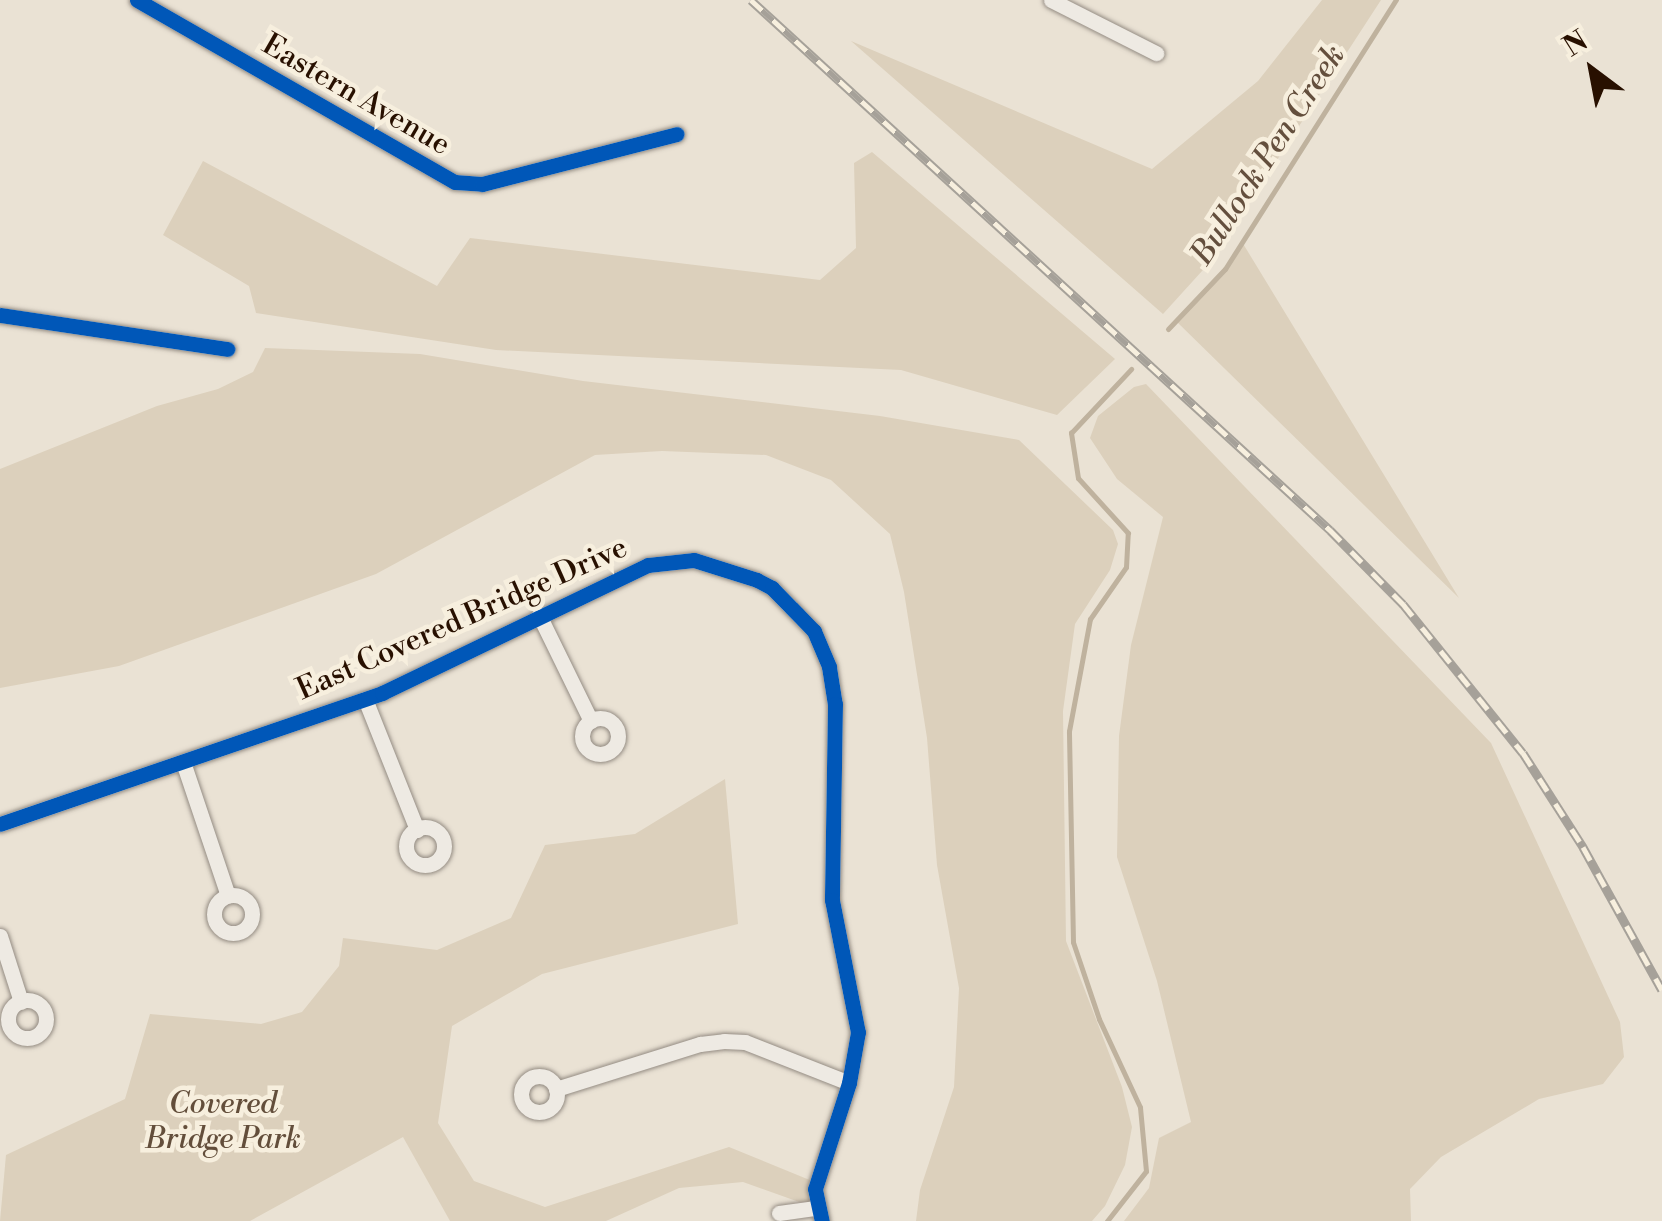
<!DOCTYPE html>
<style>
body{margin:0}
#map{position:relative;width:1662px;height:1221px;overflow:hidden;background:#eae2d4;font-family:"Libre Bodoni",serif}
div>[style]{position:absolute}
.green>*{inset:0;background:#dcd0bc}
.stream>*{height:5px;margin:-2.5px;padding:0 2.5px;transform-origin:2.5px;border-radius:2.5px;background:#bfb29e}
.roads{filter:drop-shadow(0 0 2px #948c83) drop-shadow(0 0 2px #948c83)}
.street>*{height:15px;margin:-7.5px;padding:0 7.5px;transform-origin:7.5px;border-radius:7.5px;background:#eeeae3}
.street>.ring{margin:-7.5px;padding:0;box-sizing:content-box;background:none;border:15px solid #eeeae3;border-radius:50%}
.rail>*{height:9px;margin-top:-4.5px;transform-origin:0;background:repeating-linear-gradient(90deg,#f7efde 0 15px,#a6a199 0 30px);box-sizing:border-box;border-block:2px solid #a6a199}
.cycleway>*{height:15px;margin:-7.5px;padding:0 7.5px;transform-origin:7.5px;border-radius:7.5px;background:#0057b8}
span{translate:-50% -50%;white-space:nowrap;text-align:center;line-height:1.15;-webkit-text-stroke:9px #f7efde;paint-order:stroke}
.street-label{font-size:30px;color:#281000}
.park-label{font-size:30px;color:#634e3b;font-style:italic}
.water-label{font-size:32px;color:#644f3d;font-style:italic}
.north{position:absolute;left:1542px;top:20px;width:100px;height:100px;-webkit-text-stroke:8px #f7efde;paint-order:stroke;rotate:328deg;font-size:28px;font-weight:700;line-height:40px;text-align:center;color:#281000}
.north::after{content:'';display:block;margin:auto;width:35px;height:45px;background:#281000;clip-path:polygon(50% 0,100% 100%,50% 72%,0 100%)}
</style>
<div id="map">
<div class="green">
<div style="clip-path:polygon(1322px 0,1381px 0,1212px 260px,1163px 314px,851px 41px,1152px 169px,1258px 81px)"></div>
<div style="clip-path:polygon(872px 152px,1115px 359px,1057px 415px,901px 370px,496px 350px,256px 313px,249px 286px,163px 235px,203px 161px,437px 286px,470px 238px,820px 280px,856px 248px,854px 163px)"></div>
<div style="clip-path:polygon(1242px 242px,1459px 598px,1176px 321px,1225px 269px)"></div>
<div style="clip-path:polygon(265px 348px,420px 354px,583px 381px,880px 416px,1019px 440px,1113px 530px,1118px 544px,1110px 570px,1075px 624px,1063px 711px,1066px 941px,1122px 1087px,1132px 1127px,1125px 1165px,1105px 1206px,1092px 1221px,916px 1221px,920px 1190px,954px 1087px,959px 988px,937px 865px,927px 738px,904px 592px,890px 534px,831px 480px,766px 455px,662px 451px,595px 455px,376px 574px,119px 666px,0 688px,0 469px,157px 406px,218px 389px,253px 372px)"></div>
<div style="clip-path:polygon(1146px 384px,1491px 743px,1620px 1022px,1624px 1057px,1603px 1084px,1539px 1099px,1441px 1157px,1410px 1189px,1411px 1221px,1124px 1221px,1149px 1188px,1159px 1138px,1191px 1122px,1157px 981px,1117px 857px,1119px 736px,1131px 645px,1163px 517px,1117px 479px,1090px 438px,1098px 416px,1134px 387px)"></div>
<div style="clip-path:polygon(725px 779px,738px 924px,542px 974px,452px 1026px,438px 1123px,474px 1181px,545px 1207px,729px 1147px,817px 1183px,816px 1208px,743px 1182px,679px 1188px,606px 1221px,450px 1221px,403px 1137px,250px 1221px,0 1221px,6px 1155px,125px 1099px,150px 1014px,261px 1024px,302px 1012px,339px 966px,343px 938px,437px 950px,511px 918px,545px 845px,635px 834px)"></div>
</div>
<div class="stream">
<div style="left:1168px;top:329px;width:83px;rotate:-46.5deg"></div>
<div style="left:1225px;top:269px;width:319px;rotate:-57.6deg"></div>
<div style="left:1107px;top:1221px;width:63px;rotate:-52deg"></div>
<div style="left:1146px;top:1171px;width:64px;rotate:-95.4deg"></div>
<div style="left:1140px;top:1107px;width:97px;rotate:-115deg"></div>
<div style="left:1099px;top:1019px;width:81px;rotate:-108.7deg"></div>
<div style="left:1073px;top:942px;width:211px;rotate:-91.1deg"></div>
<div style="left:1069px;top:731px;width:114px;rotate:-79.4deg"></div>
<div style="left:1090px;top:619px;width:63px;rotate:-55.3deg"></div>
<div style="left:1126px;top:567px;width:34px;rotate:-87deg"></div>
<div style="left:1128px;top:533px;width:74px;rotate:-132.3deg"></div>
<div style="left:1078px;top:478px;width:46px;rotate:-98.8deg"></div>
<div style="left:1071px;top:433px;width:88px;rotate:-46.8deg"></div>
</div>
<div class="roads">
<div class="street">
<div style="left:137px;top:0;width:366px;rotate:29.8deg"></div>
<div style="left:455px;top:182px;width:27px;rotate:4deg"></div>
<div style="left:482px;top:184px;width:201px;rotate:-14.4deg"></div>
<div style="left:1051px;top:0;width:118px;rotate:26.8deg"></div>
<div style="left:0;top:315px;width:230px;rotate:8.5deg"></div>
<div style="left:539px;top:615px;width:118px;rotate:63.9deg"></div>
<div style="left:365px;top:699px;width:141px;rotate:68.3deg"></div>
<div class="ring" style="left:582px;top:718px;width:21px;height:21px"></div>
<div style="left:183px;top:762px;width:141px;rotate:71.4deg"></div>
<div style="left:0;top:824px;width:404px;rotate:-18.9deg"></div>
<div style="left:382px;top:693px;width:295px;rotate:-25.7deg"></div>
<div style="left:648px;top:565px;width:46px;rotate:-6.2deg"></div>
<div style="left:694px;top:560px;width:66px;rotate:17.6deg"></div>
<div style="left:757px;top:580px;width:17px;rotate:28deg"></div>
<div style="left:772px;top:588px;width:60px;rotate:45.7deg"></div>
<div style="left:814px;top:631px;width:39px;rotate:67deg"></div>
<div style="left:829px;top:667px;width:37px;rotate:81deg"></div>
<div style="left:835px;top:704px;width:196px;rotate:90.9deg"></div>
<div style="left:832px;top:900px;width:135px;rotate:78.9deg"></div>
<div style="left:858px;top:1032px;width:52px;rotate:100deg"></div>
<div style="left:849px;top:1083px;width:111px;rotate:107.8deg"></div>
<div style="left:815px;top:1189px;width:33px;rotate:78deg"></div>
<div class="ring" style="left:406px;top:827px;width:23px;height:23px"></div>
<div class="ring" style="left:214px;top:895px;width:23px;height:23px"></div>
<div style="left:0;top:936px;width:69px;rotate:72.3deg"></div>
<div class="ring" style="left:8px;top:1000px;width:23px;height:23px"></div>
<div class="ring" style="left:521px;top:1076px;width:21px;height:21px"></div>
<div style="left:556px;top:1089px;width:151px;rotate:-17.4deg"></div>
<div style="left:700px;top:1044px;width:24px;rotate:-7deg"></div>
<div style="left:724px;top:1041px;width:21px;rotate:3deg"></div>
<div style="left:745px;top:1042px;width:112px;rotate:21.5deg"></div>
<div style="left:779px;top:1213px;width:37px;rotate:-8deg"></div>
</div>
</div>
<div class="rail">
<div style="left:751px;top:0;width:785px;rotate:42.47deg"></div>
<div style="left:1330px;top:530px;width:104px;rotate:45.4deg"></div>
<div style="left:1403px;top:604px;width:191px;rotate:51.2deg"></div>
<div style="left:1523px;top:753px;width:112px;rotate:57.4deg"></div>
<div style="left:1583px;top:847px;width:163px;rotate:61.1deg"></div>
</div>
<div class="cycleway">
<div style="left:137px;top:0;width:366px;rotate:29.8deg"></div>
<div style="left:455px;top:182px;width:27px;rotate:4deg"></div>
<div style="left:482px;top:184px;width:201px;rotate:-14.4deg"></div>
<div style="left:0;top:315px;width:230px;rotate:8.5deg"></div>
<div style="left:0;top:824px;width:404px;rotate:-18.9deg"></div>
<div style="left:382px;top:693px;width:295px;rotate:-25.7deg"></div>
<div style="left:648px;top:565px;width:46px;rotate:-6.2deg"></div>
<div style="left:694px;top:560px;width:66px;rotate:17.6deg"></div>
<div style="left:757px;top:580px;width:17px;rotate:28deg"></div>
<div style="left:772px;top:588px;width:60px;rotate:45.7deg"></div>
<div style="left:814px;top:631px;width:39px;rotate:67deg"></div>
<div style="left:829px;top:667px;width:37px;rotate:81deg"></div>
<div style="left:835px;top:704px;width:196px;rotate:90.9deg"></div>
<div style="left:832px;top:900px;width:135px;rotate:78.9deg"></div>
<div style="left:858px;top:1032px;width:52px;rotate:100deg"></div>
<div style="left:849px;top:1083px;width:111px;rotate:107.8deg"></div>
<div style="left:815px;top:1189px;width:33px;rotate:78deg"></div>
</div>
<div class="street-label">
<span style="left:356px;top:95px;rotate:30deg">Eastern Avenue</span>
<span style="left:462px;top:619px;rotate:-24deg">East Covered Bridge Drive</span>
</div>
<div class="park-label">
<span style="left:223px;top:1121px">Covered<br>Bridge Park</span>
</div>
<div class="water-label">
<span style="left:1268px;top:155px;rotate:-57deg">Bullock Pen Creek</span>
</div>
<div class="north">N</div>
</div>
